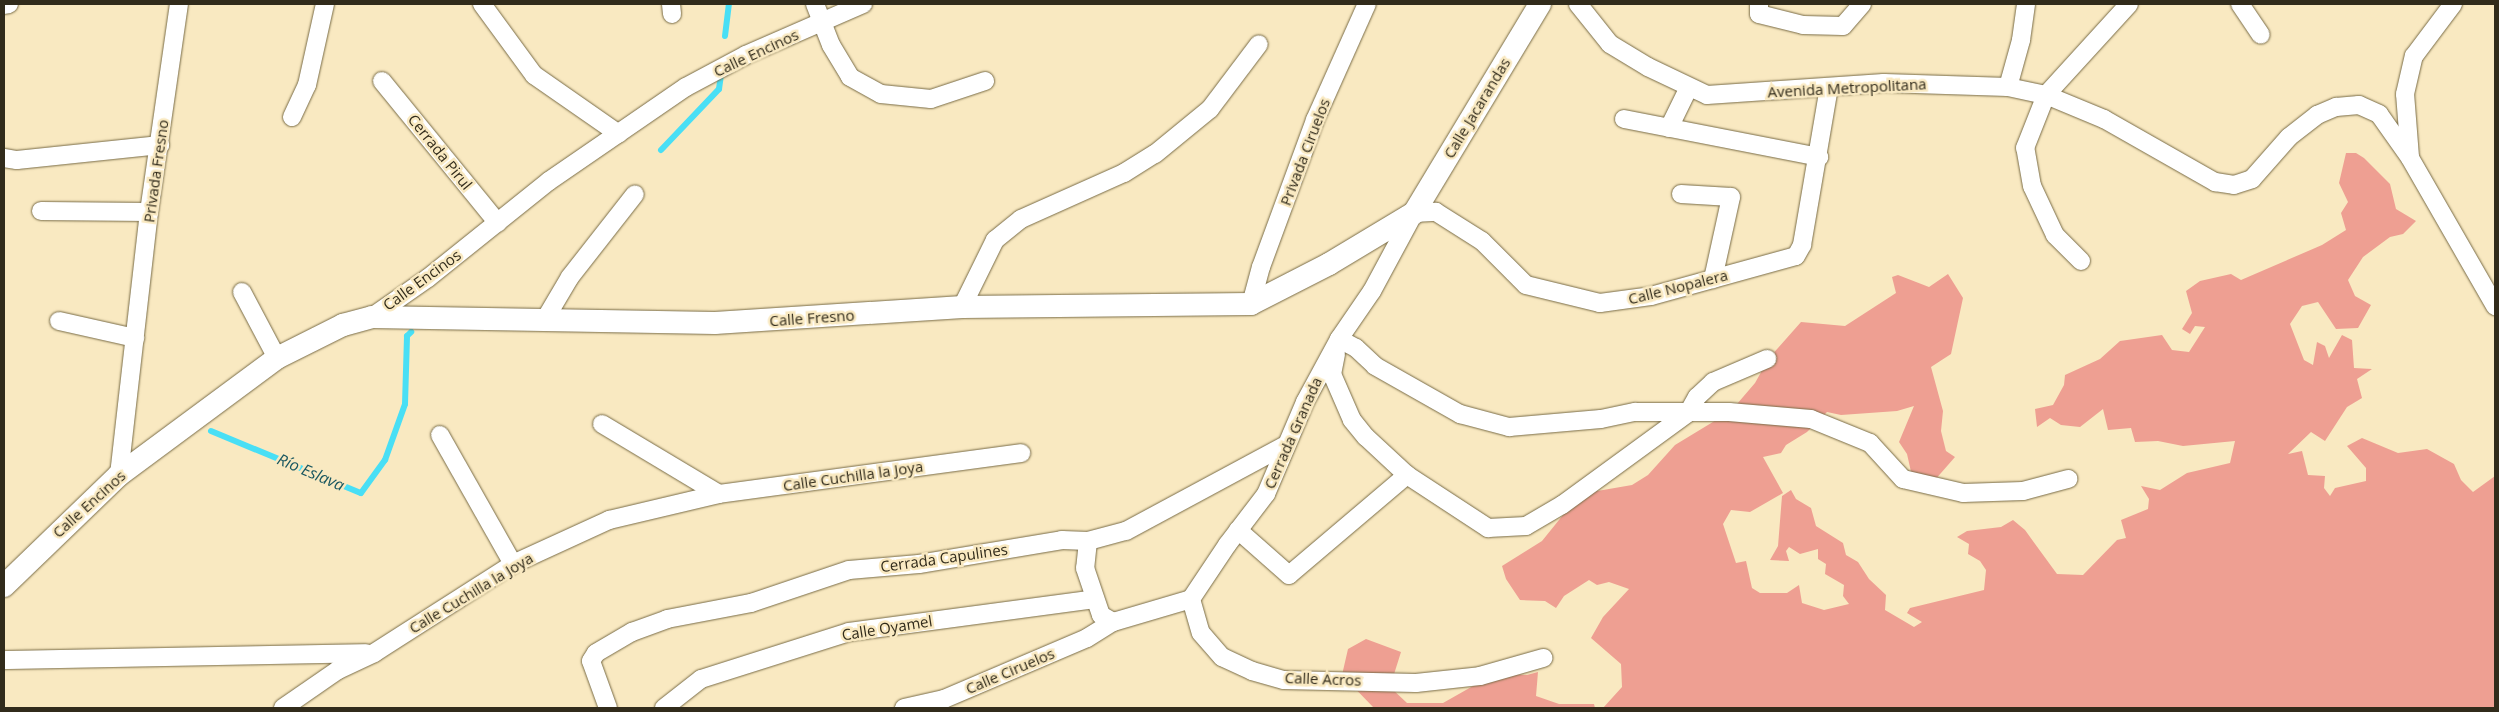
<!DOCTYPE html>
<meta charset="utf-8">
<style>
body{margin:0}
#map{position:relative;width:2499px;height:712px;overflow:hidden;background:#f9e9c1;font-family:"Open Sans",sans-serif}
div>[style]{position:absolute}
.green>*{inset:0;background:#ee9f92}
.stream>*{height:6px;margin:-3px;padding:0 3px;transform-origin:3px;border-radius:3px;background:#49dff5}
.roads{filter:drop-shadow(0 0 1px #786b46) drop-shadow(0 0 1px #786b46)}
.minor>*{height:18px;margin:-9px;padding:0 9px;transform-origin:9px;border-radius:9px;background:#fff}
.tertiary>*{height:22px;margin:-11px;padding:0 11px;transform-origin:11px;border-radius:11px;background:#fff}
span{translate:-50% -50%;white-space:nowrap;text-align:center;line-height:1.15;-webkit-text-stroke:5px #f9e9c1;paint-order:stroke}
.street-label{font-size:15px;color:#312b1b}
.water-label{font-size:16px;color:#18565f;font-style:italic}
.frame{position:absolute;inset:0;border:5px solid #312b1b;pointer-events:none}
</style>
<div id="map">
<div class="green">
<div style="clip-path:polygon(2346px 153px,2356px 153px,2364px 158px,2390px 184px,2396px 209px,2416px 221px,2403px 234px,2390px 237px,2363px 257px,2348px 280px,2355px 296px,2371px 305px,2358px 328px,2336px 329px,2318px 302px,2302px 306px,2290px 324px,2304px 360px,2313px 365px,2317px 342px,2325px 346px,2329px 358px,2342px 335px,2352px 340px,2354px 368px,2372px 369px,2357px 379px,2362px 398px,2347px 407px,2325px 441px,2311px 432px,2288px 454px,2302px 451px,2308px 475px,2325px 476px,2324px 488px,2330px 496px,2335px 488px,2366px 481px,2366px 468px,2347px 446px,2362px 438px,2398px 453px,2427px 449px,2454px 464px,2461px 480px,2473px 492px,2495px 476px,2495px 708px,1603px 708px,1622px 687px,1621px 664px,1591px 638px,1603px 617px,1629px 589px,1609px 582px,1597px 585px,1589px 580px,1564px 596px,1556px 608px,1545px 601px,1520px 600px,1506px 579px,1502px 566px,1542px 541px,1580px 494px,1632px 485px,1648px 475px,1675px 445px,1731px 411px,1755px 383px,1769px 358px,1801px 322px,1845px 326px,1896px 293px,1892px 277px,1898px 275px,1929px 287px,1948px 274px,1963px 298px,1951px 354px,1931px 367px,1943px 411px,1941px 431px,1946px 451px,1955px 457px,1934px 481px,1914px 485px,1907px 454px,1899px 442px,1914px 406px,1897px 411px,1841px 415px,1827px 412px,1807px 432px,1786px 445px,1781px 453px,1763px 457px,1783px 493px,1750px 512px,1731px 510px,1723px 524px,1736px 563px,1746px 561px,1752px 588px,1760px 593px,1787px 593px,1799px 585px,1802px 603px,1824px 610px,1849px 604px,1843px 596px,1844px 585px,1825px 574px,1826px 564px,1818px 559px,1818px 549px,1800px 554px,1789px 547px,1786px 551px,1789px 561px,1770px 560px,1778px 546px,1782px 496px,1791px 490px,1796px 499px,1811px 508px,1816px 526px,1843px 543px,1846px 555px,1858px 562px,1869px 579px,1886px 595px,1885px 610px,1914px 627px,1922px 622px,1907px 613px,1910px 608px,1984px 590px,1986px 570px,1980px 561px,1968px 554px,1969px 544px,1957px 537px,1967px 531px,2001px 527px,2013px 520px,2025px 530px,2057px 574px,2083px 575px,2117px 540px,2126px 538px,2121px 520px,2148px 509px,2149px 499px,2141px 486px,2160px 490px,2187px 473px,2230px 463px,2235px 441px,2183px 446px,2158px 441px,2135px 442px,2131px 428px,2108px 430px,2103px 409px,2080px 427px,2061px 425px,2050px 418px,2037px 427px,2035px 409px,2053px 405px,2064px 385px,2065px 375px,2100px 359px,2120px 341px,2162px 335px,2172px 350px,2189px 352px,2205px 327px,2195px 326px,2190px 334px,2182px 329px,2192px 313px,2186px 291px,2200px 281px,2231px 274px,2241px 280px,2322px 245px,2346px 230px,2341px 213px,2348px 202px,2339px 183px)"></div>
<div style="clip-path:polygon(1366px 639px,1401px 652px,1390px 687px,1407px 703px,1443px 703px,1496px 673px,1527px 675px,1538px 672px,1536px 696px,1559px 704px,1594px 704px,1595px 708px,1374px 708px,1342px 675px,1348px 649px)"></div>
</div>
<div class="stream">
<div style="left:725px;top:36px;width:32px;rotate:-83deg"></div>
<div style="left:661px;top:150px;width:84px;rotate:-46.4deg"></div>
<div style="left:719px;top:89px;width:14px;rotate:-82deg"></div>
<div style="left:211px;top:431px;width:162px;rotate:22.5deg"></div>
<div style="left:361px;top:493px;width:41px;rotate:-54deg"></div>
<div style="left:385px;top:460px;width:59px;rotate:-70.3deg"></div>
<div style="left:405px;top:404px;width:68px;rotate:-88.3deg"></div>
<div style="left:407px;top:336px;width:6px;rotate:-45deg"></div>
</div>
<div class="roads">
<div class="minor">
<div style="left:482px;top:4px;width:88px;rotate:53.8deg"></div>
<div style="left:534px;top:75px;width:103px;rotate:34.8deg"></div>
<div style="left:671px;top:4px;width:10px;rotate:84deg"></div>
<div style="left:815px;top:4px;width:44px;rotate:68.7deg"></div>
<div style="left:831px;top:45px;width:37px;rotate:59deg"></div>
<div style="left:850px;top:77px;width:35px;rotate:29deg"></div>
<div style="left:881px;top:94px;width:50px;rotate:5.7deg"></div>
<div style="left:931px;top:99px;width:57px;rotate:-18.4deg"></div>
<div style="left:1578px;top:4px;width:51px;rotate:51.3deg"></div>
<div style="left:1610px;top:44px;width:44px;rotate:31.2deg"></div>
<div style="left:1648px;top:67px;width:65px;rotate:25.4deg"></div>
<div style="left:1707px;top:95px;width:177px;rotate:-3.9deg"></div>
<div style="left:1884px;top:83px;width:124px;rotate:1.8deg"></div>
<div style="left:2008px;top:87px;width:39px;rotate:12deg"></div>
<div style="left:2046px;top:95px;width:63px;rotate:22.5deg"></div>
<div style="left:2104px;top:119px;width:128px;rotate:29.6deg"></div>
<div style="left:2215px;top:182px;width:19px;rotate:9deg"></div>
<div style="left:2234px;top:185px;width:19px;rotate:-18deg"></div>
<div style="left:2252px;top:179px;width:56px;rotate:-48.6deg"></div>
<div style="left:2289px;top:137px;width:36px;rotate:-38deg"></div>
<div style="left:2317px;top:115px;width:21px;rotate:-23deg"></div>
<div style="left:2336px;top:107px;width:23px;rotate:-5deg"></div>
<div style="left:2359px;top:105px;width:22px;rotate:24deg"></div>
<div style="left:2379px;top:114px;width:54px;rotate:54.8deg"></div>
<div style="left:2410px;top:158px;width:171px;rotate:60.1deg"></div>
<div style="left:1759px;top:4px;width:10px;rotate:90deg"></div>
<div style="left:1759px;top:14px;width:45px;rotate:14deg"></div>
<div style="left:1803px;top:25px;width:40px;rotate:1.4deg"></div>
<div style="left:1843px;top:26px;width:29px;rotate:-49deg"></div>
<div style="left:2240px;top:4px;width:37px;rotate:56deg"></div>
<div style="left:4px;top:5px;width:5px;rotate:-11deg"></div>
<div style="left:382px;top:81px;width:183px;rotate:50.8deg"></div>
<div style="left:2008px;top:87px;width:49px;rotate:-74.5deg"></div>
<div style="left:2021px;top:40px;width:36px;rotate:-82deg"></div>
<div style="left:292px;top:117px;width:35px;rotate:-65deg"></div>
<div style="left:307px;top:85px;width:83px;rotate:-77.5deg"></div>
<div style="left:1624px;top:119px;width:199px;rotate:11deg"></div>
<div style="left:1669px;top:128px;width:43px;rotate:-64deg"></div>
<div style="left:2410px;top:157px;width:63px;rotate:-94.5deg"></div>
<div style="left:2405px;top:94px;width:39px;rotate:-77deg"></div>
<div style="left:2414px;top:56px;width:65px;rotate:-53.1deg"></div>
<div style="left:4px;top:158px;width:13px;rotate:9deg"></div>
<div style="left:17px;top:160px;width:144px;rotate:-6deg"></div>
<div style="left:1681px;top:194px;width:50px;rotate:3.4deg"></div>
<div style="left:1731px;top:197px;width:84px;rotate:102.4deg"></div>
<div style="left:41px;top:211px;width:108px;rotate:0.5deg"></div>
<div style="left:2081px;top:261px;width:37px;rotate:-135deg"></div>
<div style="left:2055px;top:235px;width:54px;rotate:-115.1deg"></div>
<div style="left:2032px;top:186px;width:39px;rotate:-100deg"></div>
<div style="left:2025px;top:148px;width:57px;rotate:-68.4deg"></div>
<div style="left:2046px;top:95px;width:123px;rotate:-47.6deg"></div>
<div style="left:242px;top:292px;width:75px;rotate:62.1deg"></div>
<div style="left:1251px;top:304px;width:38px;rotate:-75deg"></div>
<div style="left:1261px;top:267px;width:157px;rotate:-69.8deg"></div>
<div style="left:1315px;top:120px;width:127px;rotate:-65.9deg"></div>
<div style="left:962px;top:307px;width:75px;rotate:-63.8deg"></div>
<div style="left:995px;top:240px;width:33px;rotate:-39deg"></div>
<div style="left:1021px;top:219px;width:113px;rotate:-24.1deg"></div>
<div style="left:1124px;top:173px;width:36px;rotate:-32deg"></div>
<div style="left:1155px;top:154px;width:71px;rotate:-39.3deg"></div>
<div style="left:1210px;top:109px;width:81px;rotate:-53deg"></div>
<div style="left:372px;top:317px;width:68px;rotate:-34.9deg"></div>
<div style="left:428px;top:278px;width:155px;rotate:-38.7deg"></div>
<div style="left:549px;top:181px;width:166px;rotate:-34.5deg"></div>
<div style="left:686px;top:87px;width:68px;rotate:-28.1deg"></div>
<div style="left:746px;top:55px;width:128px;rotate:-23.6deg"></div>
<div style="left:59px;top:321px;width:78px;rotate:12.6deg"></div>
<div style="left:544px;top:321px;width:51px;rotate:-59.4deg"></div>
<div style="left:570px;top:277px;width:105px;rotate:-51.9deg"></div>
<div style="left:1339px;top:339px;width:19px;rotate:28deg"></div>
<div style="left:1356px;top:348px;width:26px;rotate:43deg"></div>
<div style="left:1375px;top:366px;width:98px;rotate:29.5deg"></div>
<div style="left:1460px;top:414px;width:51px;rotate:14.9deg"></div>
<div style="left:1509px;top:427px;width:92px;rotate:-5deg"></div>
<div style="left:1601px;top:419px;width:35px;rotate:-12deg"></div>
<div style="left:1635px;top:412px;width:94px"></div>
<div style="left:1729px;top:412px;width:82px;rotate:4.9deg"></div>
<div style="left:1811px;top:419px;width:64px;rotate:22.1deg"></div>
<div style="left:1870px;top:443px;width:49px;rotate:47.5deg"></div>
<div style="left:1903px;top:479px;width:62px;rotate:13.1deg"></div>
<div style="left:1963px;top:493px;width:60px;rotate:-1.9deg"></div>
<div style="left:2023px;top:491px;width:47px;rotate:-14.9deg"></div>
<div style="left:1336px;top:354px;width:20px;rotate:101deg"></div>
<div style="left:1332px;top:374px;width:50px;rotate:66.5deg"></div>
<div style="left:1352px;top:420px;width:22px;rotate:51deg"></div>
<div style="left:1366px;top:437px;width:56px;rotate:42.8deg"></div>
<div style="left:1407px;top:475px;width:97px;rotate:33.2deg"></div>
<div style="left:1488px;top:528px;width:38px;rotate:-3deg"></div>
<div style="left:1526px;top:526px;width:42px;rotate:-30.3deg"></div>
<div style="left:1562px;top:505px;width:156px;rotate:-36.1deg"></div>
<div style="left:1688px;top:413px;width:18px;rotate:-61deg"></div>
<div style="left:1697px;top:397px;width:22px;rotate:-43deg"></div>
<div style="left:1713px;top:382px;width:59px;rotate:-23.1deg"></div>
<div style="left:602px;top:424px;width:136px;rotate:30.9deg"></div>
<div style="left:440px;top:435px;width:148px;rotate:60.5deg"></div>
<div style="left:119px;top:475px;width:265px;rotate:-83.5deg"></div>
<div style="left:149px;top:212px;width:210px;rotate:-81.8deg"></div>
<div style="left:1238px;top:530px;width:68px;rotate:41.4deg"></div>
<div style="left:1289px;top:575px;width:155px;rotate:-40.3deg"></div>
<div style="left:1088px;top:541px;width:27px;rotate:96deg"></div>
<div style="left:1085px;top:568px;width:50px;rotate:71.2deg"></div>
<div style="left:1101px;top:615px;width:14px;rotate:30deg"></div>
<div style="left:1191px;top:599px;width:65px;rotate:-56.3deg"></div>
<div style="left:1227px;top:545px;width:64px;rotate:-52.6deg"></div>
<div style="left:1266px;top:494px;width:100px;rotate:-67deg"></div>
<div style="left:1305px;top:402px;width:72px;rotate:-61.6deg"></div>
<div style="left:1339px;top:339px;width:58px;rotate:-55.5deg"></div>
<div style="left:1372px;top:291px;width:89px;rotate:-61.7deg"></div>
<div style="left:1414px;top:213px;width:22px;rotate:-3deg"></div>
<div style="left:1436px;top:212px;width:54px;rotate:32.2deg"></div>
<div style="left:1482px;top:241px;width:62px;rotate:45deg"></div>
<div style="left:1526px;top:285px;width:76px;rotate:13.7deg"></div>
<div style="left:1600px;top:303px;width:51px;rotate:-7.8deg"></div>
<div style="left:1651px;top:296px;width:150px;rotate:-15.4deg"></div>
<div style="left:1796px;top:256px;width:13px;rotate:-61deg"></div>
<div style="left:1802px;top:245px;width:160px;rotate:-80.3deg"></div>
<div style="left:1191px;top:599px;width:35px;rotate:74deg"></div>
<div style="left:1201px;top:633px;width:32px;rotate:49deg"></div>
<div style="left:1222px;top:657px;width:33px;rotate:25deg"></div>
<div style="left:1252px;top:671px;width:33px;rotate:16deg"></div>
<div style="left:1284px;top:680px;width:132px;rotate:1.3deg"></div>
<div style="left:1416px;top:683px;width:64px;rotate:-6.2deg"></div>
<div style="left:1480px;top:676px;width:66px;rotate:-15.9deg"></div>
<div style="left:4px;top:660px;width:362px;rotate:-1.1deg"></div>
<div style="left:283px;top:708px;width:67px;rotate:-34.6deg"></div>
<div style="left:338px;top:670px;width:40px;rotate:-25deg"></div>
<div style="left:374px;top:653px;width:165px;rotate:-32.6deg"></div>
<div style="left:513px;top:564px;width:106px;rotate:-24.6deg"></div>
<div style="left:609px;top:520px;width:113px;rotate:-13.3deg"></div>
<div style="left:719px;top:494px;width:305px;rotate:-7.7deg"></div>
<div style="left:608px;top:708px;width:50px;rotate:-109.9deg"></div>
<div style="left:591px;top:661px;width:9px;rotate:-58deg"></div>
<div style="left:596px;top:653px;width:42px;rotate:-30.3deg"></div>
<div style="left:632px;top:632px;width:37px;rotate:-20deg"></div>
<div style="left:667px;top:619px;width:86px;rotate:-10.8deg"></div>
<div style="left:751px;top:603px;width:103px;rotate:-18.6deg"></div>
<div style="left:849px;top:570px;width:70px;rotate:-4.9deg"></div>
<div style="left:919px;top:564px;width:145px;rotate:-9.5deg"></div>
<div style="left:1062px;top:540px;width:26px;rotate:2deg"></div>
<div style="left:1088px;top:541px;width:39px;rotate:-15deg"></div>
<div style="left:1126px;top:531px;width:179px;rotate:-28.3deg"></div>
<div style="left:664px;top:708px;width:47px;rotate:-38.1deg"></div>
<div style="left:701px;top:679px;width:155px;rotate:-17.6deg"></div>
<div style="left:849px;top:632px;width:248px;rotate:-7.6deg"></div>
<div style="left:904px;top:708px;width:41px;rotate:-12.7deg"></div>
<div style="left:944px;top:699px;width:155px;rotate:-23.1deg"></div>
<div style="left:1087px;top:638px;width:31px;rotate:-32deg"></div>
<div style="left:1113px;top:622px;width:81px;rotate:-16.4deg"></div>
</div>
<div class="tertiary">
<div style="left:4px;top:586px;width:160px;rotate:-44deg"></div>
<div style="left:119px;top:475px;width:197px;rotate:-36.5deg"></div>
<div style="left:277px;top:358px;width:74px;rotate:-26.6deg"></div>
<div style="left:343px;top:325px;width:30px;rotate:-15deg"></div>
<div style="left:372px;top:317px;width:343px;rotate:1deg"></div>
<div style="left:715px;top:323px;width:248px;rotate:-3.7deg"></div>
<div style="left:962px;top:307px;width:289px;rotate:-0.6deg"></div>
<div style="left:1251px;top:304px;width:88px;rotate:-27.1deg"></div>
<div style="left:1329px;top:264px;width:99px;rotate:-31deg"></div>
<div style="left:1414px;top:213px;width:244px;rotate:-58.9deg"></div>
</div>
</div>
<div class="street-label">
<span style="left:756px;top:53px;rotate:-25deg">Calle Encinos</span>
<span style="left:1847px;top:88px;rotate:-3deg">Avenida Metropolitana</span>
<span style="left:1477px;top:108px;rotate:-59deg">Calle Jacarandas</span>
<span style="left:440px;top:152px;rotate:51deg">Cerrada Pirul</span>
<span style="left:1305px;top:152px;rotate:-69deg">Privada Ciruelos</span>
<span style="left:156px;top:171px;rotate:-82deg">Privada Fresno</span>
<span style="left:422px;top:280px;rotate:-36deg">Calle Encinos</span>
<span style="left:1678px;top:287px;rotate:-14deg">Calle Nopalera</span>
<span style="left:812px;top:318px;rotate:-4deg">Calle Fresno</span>
<span style="left:1293px;top:433px;rotate:-66deg">Cerrada Granada</span>
<span style="left:853px;top:476px;rotate:-8deg">Calle Cuchilla la Joya</span>
<span style="left:89px;top:504px;rotate:-42deg">Calle Encinos</span>
<span style="left:944px;top:558px;rotate:-8deg">Cerrada Capulines</span>
<span style="left:471px;top:593px;rotate:-31deg">Calle Cuchilla la Joya</span>
<span style="left:887px;top:628px;rotate:-9deg">Calle Oyamel</span>
<span style="left:1010px;top:671px;rotate:-23deg">Calle Ciruelos</span>
<span style="left:1323px;top:679px;rotate:2deg">Calle Acros</span>
</div>
<div class="water-label">
<span style="left:311px;top:472px;rotate:23deg">Río Eslava</span>
</div>
<div class="frame"></div>
</div>
